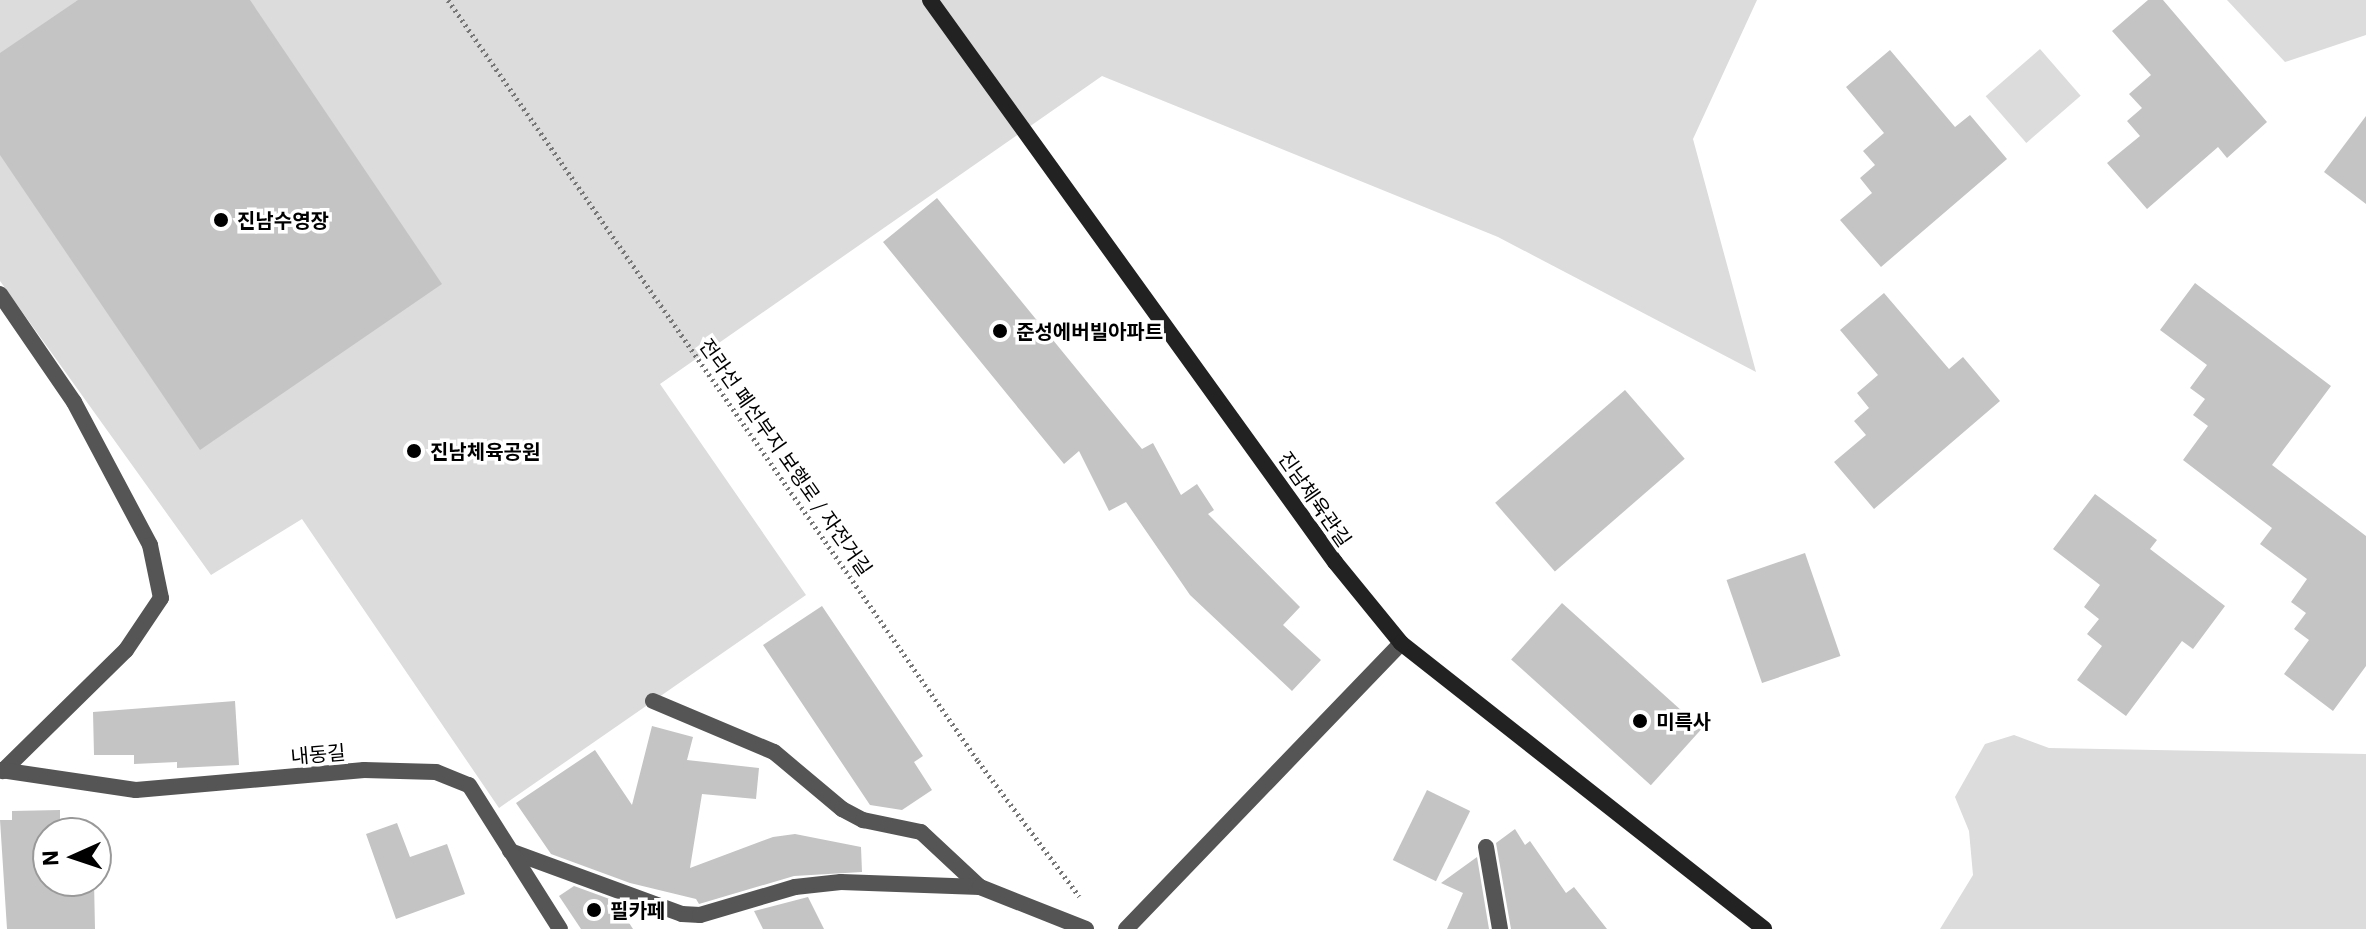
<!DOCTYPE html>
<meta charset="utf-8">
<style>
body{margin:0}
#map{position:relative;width:2366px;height:929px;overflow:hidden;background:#fff;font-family:"IBM Plex Sans","Noto Sans KR",sans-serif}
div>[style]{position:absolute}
.green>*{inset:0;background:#dcdcdc;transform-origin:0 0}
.building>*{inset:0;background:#c4c4c4;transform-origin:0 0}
.path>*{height:5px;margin-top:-2.5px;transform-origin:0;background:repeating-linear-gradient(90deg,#777 0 2px,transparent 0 6px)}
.lane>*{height:16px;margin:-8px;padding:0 8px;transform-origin:8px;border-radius:8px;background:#555}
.street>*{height:16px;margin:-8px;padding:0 8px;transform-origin:8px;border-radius:8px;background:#555}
.secondary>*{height:16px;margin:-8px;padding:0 8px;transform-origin:8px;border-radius:8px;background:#222}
.dots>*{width:22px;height:22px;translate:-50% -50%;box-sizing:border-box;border:4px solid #fff;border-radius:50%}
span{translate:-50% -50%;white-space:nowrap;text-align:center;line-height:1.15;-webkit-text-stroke:7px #fff;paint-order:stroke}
.poi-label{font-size:20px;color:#000;font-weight:700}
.left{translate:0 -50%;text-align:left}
.street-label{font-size:20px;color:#000}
.north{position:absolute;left:32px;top:817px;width:80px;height:80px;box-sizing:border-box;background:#fff;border:2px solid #999;border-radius:50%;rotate:267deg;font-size:22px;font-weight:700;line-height:32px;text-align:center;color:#000}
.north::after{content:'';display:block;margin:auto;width:28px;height:36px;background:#000;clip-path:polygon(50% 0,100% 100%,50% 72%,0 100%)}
</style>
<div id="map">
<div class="green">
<div style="clip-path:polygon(0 0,1757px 0,1693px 139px,1756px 372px,1498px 237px,1102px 76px,660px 384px,806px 595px,499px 808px,302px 519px,211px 575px,0 281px)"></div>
<div style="clip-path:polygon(2227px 0,2366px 0,2366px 35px,2285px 62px)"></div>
<div style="left:2040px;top:49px;width:62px;height:72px;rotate:49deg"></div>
<div style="clip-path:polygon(2014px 735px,2049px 748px,2366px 754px,2366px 929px,1940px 929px,1973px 875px,1969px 831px,1955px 797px,1985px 744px)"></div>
</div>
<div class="building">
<div style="clip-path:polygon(78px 0,250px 0,442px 284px,200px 450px,0 155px,0 53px)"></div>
<div style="clip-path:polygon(2148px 0,2163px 0,2267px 122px,2227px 158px,2218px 147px,2147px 209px,2107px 163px,2140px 136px,2127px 121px,2142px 108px,2129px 94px,2151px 75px,2112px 31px)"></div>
<div style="clip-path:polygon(1890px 50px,1955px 127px,1970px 115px,2007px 159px,1881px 267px,1840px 220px,1872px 193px,1860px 178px,1875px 165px,1863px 151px,1884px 133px,1846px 87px)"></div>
<div style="clip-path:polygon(2366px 116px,2366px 204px,2324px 172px)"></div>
<div style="clip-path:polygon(937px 198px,1142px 449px,1153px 443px,1181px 495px,1197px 484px,1214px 510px,1208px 514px,1300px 607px,1283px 625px,1321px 660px,1292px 691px,1190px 595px,1126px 502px,1109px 511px,1079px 451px,1064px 464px,883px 242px)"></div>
<div style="clip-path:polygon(2195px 283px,2331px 386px,2272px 465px,2366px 536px,2366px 666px,2333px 711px,2284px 674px,2309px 640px,2294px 629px,2306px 613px,2291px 602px,2307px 579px,2260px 544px,2272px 528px,2183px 460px,2208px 426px,2193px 415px,2205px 399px,2190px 388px,2207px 365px,2160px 330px)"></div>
<div style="clip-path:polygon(1884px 293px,1949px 369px,1963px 357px,2000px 401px,1874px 509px,1834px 462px,1866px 435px,1854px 421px,1869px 408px,1857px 393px,1878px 375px,1840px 330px)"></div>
<div style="left:1625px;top:390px;width:91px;height:172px;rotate:49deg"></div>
<div style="clip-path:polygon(2095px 494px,2157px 540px,2150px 549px,2225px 606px,2193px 649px,2182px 641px,2126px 716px,2077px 680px,2102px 646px,2087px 634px,2099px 619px,2084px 607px,2100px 585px,2053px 549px)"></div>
<div style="left:1805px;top:553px;width:109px;height:83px;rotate:71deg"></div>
<div style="left:1562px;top:603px;width:188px;height:76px;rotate:42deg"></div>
<div style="clip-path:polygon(822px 606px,923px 756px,914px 762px,932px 790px,902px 810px,870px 805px,763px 645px)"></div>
<div style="clip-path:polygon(235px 701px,239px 765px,177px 768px,177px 762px,134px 764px,134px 755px,94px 755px,93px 712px)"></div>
<div style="clip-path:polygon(652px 726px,693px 737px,687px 760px,759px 768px,756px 799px,702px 794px,690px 868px,773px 837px,795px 834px,861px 847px,862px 872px,794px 876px,699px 904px,696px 899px,630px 883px,551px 854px,516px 803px,595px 750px,632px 805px)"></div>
<div style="left:1427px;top:790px;width:48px;height:78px;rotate:26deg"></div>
<div style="clip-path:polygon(60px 810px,60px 833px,48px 833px,48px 881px,94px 881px,95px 929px,7px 929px,0 820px,12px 820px,12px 811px)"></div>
<div style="clip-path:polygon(397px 823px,410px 857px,447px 844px,465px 894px,396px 919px,366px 834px)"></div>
<div style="clip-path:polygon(1515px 829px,1525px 845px,1530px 841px,1566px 893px,1574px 887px,1607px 929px,1511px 929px,1496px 843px)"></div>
<div style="clip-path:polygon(1477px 857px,1489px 929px,1447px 929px,1463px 893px,1441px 883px)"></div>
<div style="clip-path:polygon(574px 886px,615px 901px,633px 929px,581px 929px,559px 896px)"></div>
<div style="clip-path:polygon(808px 897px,824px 929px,763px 929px,754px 911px)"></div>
</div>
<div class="path">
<div style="left:448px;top:0;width:927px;rotate:55.14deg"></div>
<div style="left:978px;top:761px;width:169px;rotate:53.2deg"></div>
</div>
<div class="lane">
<div style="left:653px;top:701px;width:131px;rotate:22.9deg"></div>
<div style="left:774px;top:752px;width:89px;rotate:40deg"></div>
<div style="left:842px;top:809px;width:24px;rotate:28deg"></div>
<div style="left:863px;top:820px;width:59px;rotate:11.7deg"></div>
<div style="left:921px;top:832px;width:81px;rotate:43deg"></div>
<div style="left:1486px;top:847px;width:83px;rotate:80.3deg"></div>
<div style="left:510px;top:851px;width:183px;rotate:20.1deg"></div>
<div style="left:682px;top:914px;width:18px;rotate:3deg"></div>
<div style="left:700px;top:915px;width:99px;rotate:-16.4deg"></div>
<div style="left:795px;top:887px;width:46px;rotate:-6.2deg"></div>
<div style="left:841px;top:882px;width:139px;rotate:2.1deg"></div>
</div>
<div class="street">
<div style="left:0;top:294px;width:131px;rotate:55.6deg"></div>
<div style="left:74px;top:402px;width:162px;rotate:62deg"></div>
<div style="left:150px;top:545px;width:54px;rotate:78.3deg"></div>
<div style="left:161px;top:598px;width:63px;rotate:123.9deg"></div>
<div style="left:126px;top:650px;width:173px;rotate:135.5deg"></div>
<div style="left:0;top:770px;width:137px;rotate:8.4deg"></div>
<div style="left:136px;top:790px;width:229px;rotate:-5deg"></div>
<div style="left:364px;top:770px;width:72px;rotate:1.6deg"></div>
<div style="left:436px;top:772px;width:35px;rotate:22deg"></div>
<div style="left:469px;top:785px;width:170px;rotate:57.7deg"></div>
<div style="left:980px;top:887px;width:114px;rotate:21.6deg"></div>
<div style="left:1126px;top:929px;width:397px;rotate:-46.1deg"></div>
</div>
<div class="secondary">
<div style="left:930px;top:0;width:693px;rotate:54.22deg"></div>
<div style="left:1335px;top:562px;width:104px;rotate:50.8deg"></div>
<div style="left:1401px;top:643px;width:462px;rotate:38.2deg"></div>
</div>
<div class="dots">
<div style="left:221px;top:220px;background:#000"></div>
<div style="left:1000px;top:331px;background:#000"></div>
<div style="left:414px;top:451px;background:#000"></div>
<div style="left:1640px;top:721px;background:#000"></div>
<div style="left:594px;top:910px;background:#000"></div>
</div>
<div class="poi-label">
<span class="left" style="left:237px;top:220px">진남수영장</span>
<span class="left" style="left:1016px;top:331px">준성에버빌아파트</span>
<span class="left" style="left:430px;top:451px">진남체육공원</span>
<span class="left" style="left:1656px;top:721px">미륵사</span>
<span class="left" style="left:610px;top:910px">필카페</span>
</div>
<div class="street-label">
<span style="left:786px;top:457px;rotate:55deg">전라선 폐선부지 보행로 / 자전거길</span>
<span style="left:1315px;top:499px;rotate:55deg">진남체육관길</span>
<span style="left:318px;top:754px;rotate:-5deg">내동길</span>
</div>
<div class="north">N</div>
</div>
